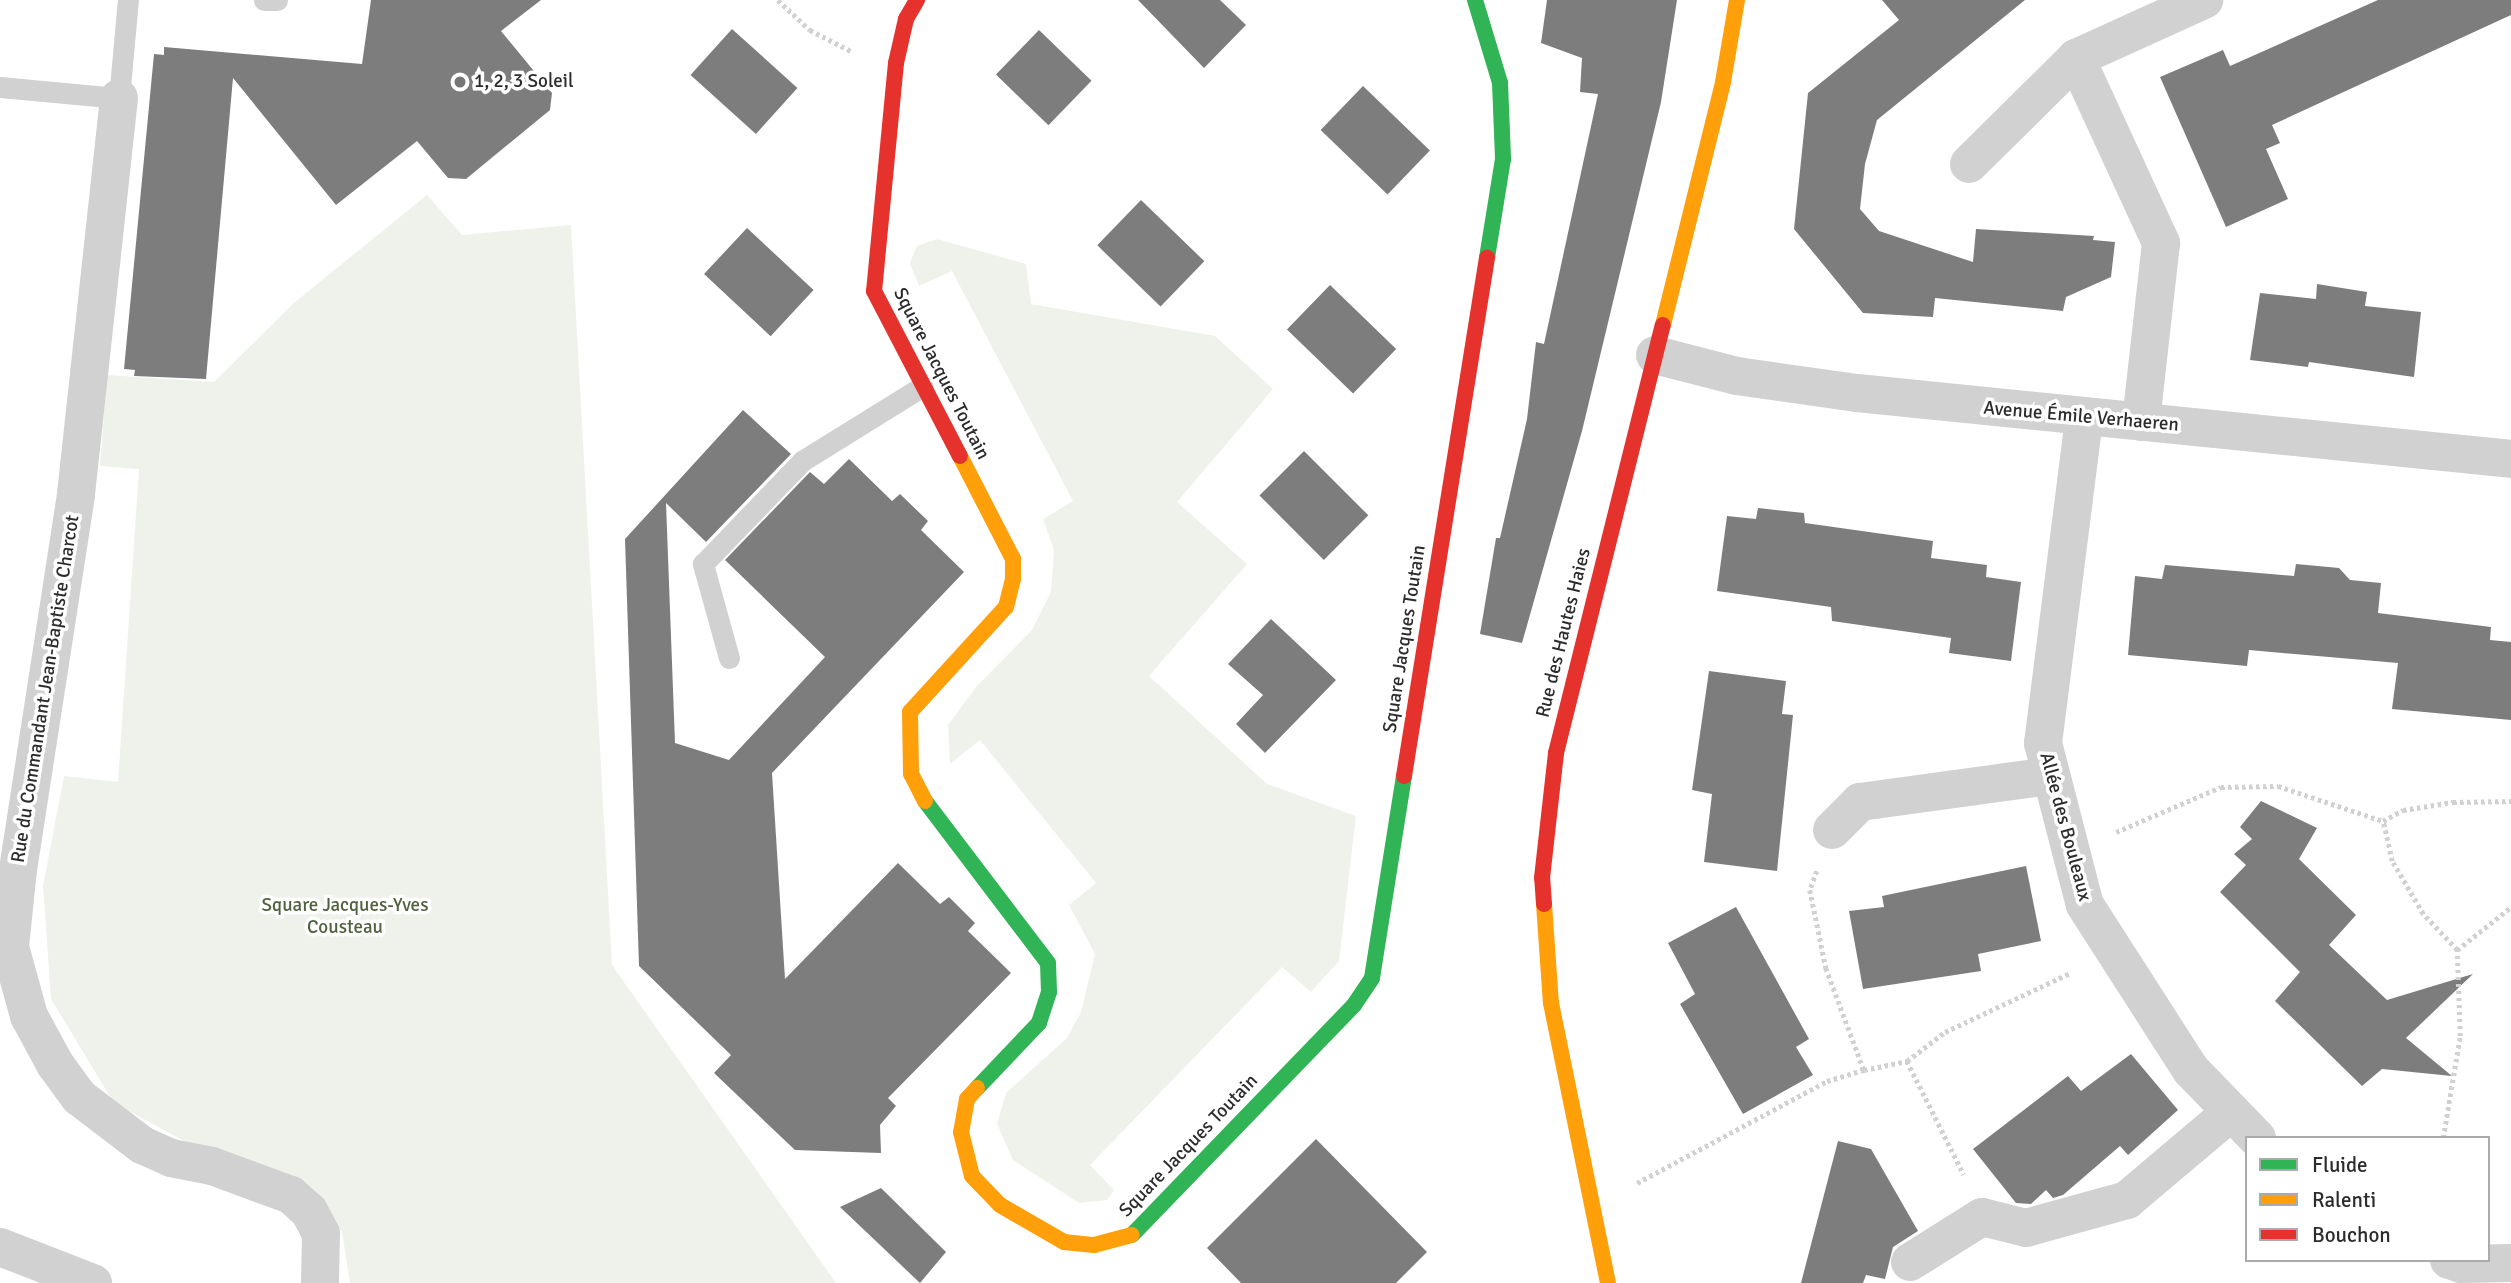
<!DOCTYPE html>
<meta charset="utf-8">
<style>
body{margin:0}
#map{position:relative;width:2511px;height:1283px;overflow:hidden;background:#fff;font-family:Signika,sans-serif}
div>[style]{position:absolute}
.green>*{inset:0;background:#eff2eb}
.building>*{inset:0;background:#7d7d7d;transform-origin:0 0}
.path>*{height:4.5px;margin-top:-2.25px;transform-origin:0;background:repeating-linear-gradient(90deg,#d1d1d1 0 3.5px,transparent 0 7px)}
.lane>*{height:21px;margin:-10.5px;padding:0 10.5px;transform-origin:10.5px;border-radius:10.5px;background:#d1d1d1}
.street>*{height:38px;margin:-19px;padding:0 19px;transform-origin:19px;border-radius:19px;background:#d1d1d1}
.fast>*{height:16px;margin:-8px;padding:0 8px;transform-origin:8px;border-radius:8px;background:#30b455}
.slow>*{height:16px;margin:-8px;padding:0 8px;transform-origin:8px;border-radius:8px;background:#ff9f0a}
.jam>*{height:16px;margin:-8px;padding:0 8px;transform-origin:8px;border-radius:8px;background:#e5322d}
.dots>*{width:19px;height:19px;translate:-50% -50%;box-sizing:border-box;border:4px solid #fff;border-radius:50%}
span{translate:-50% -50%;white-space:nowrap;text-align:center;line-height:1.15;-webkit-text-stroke:7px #fff;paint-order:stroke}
.poi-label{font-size:19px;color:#2c2c2c}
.left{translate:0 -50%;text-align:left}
.street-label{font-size:19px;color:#2c2c2c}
.park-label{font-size:19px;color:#50613f}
.legend{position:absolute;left:2245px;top:1136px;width:245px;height:126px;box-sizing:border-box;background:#fff;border:2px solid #ababab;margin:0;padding:9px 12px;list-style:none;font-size:21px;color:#2c2c2c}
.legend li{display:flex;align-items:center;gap:14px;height:35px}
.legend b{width:35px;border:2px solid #ababab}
</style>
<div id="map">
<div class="green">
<div style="clip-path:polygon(427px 195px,462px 235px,571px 225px,612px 965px,836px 1283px,350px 1283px,342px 1232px,300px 1181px,192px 1145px,114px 1103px,51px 999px,43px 886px,64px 776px,118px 782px,139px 469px,100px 466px,107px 375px,214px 382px,295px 302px)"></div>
<div style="clip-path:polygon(937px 239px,1026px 264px,1031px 304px,1215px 336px,1273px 389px,1177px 502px,1247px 564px,1149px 676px,1267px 784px,1356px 816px,1339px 961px,1311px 992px,1282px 967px,1090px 1165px,1114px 1190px,1107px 1200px,1079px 1203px,1013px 1160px,997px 1124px,1006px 1093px,1067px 1038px,1081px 1012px,1095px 954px,1069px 905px,1096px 883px,980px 740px,950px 764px,948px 725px,976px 687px,1032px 630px,1051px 592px,1054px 550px,1043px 519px,1073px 501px,952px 271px,919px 286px,910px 264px,913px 255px,917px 246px)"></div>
</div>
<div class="building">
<div style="clip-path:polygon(371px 0,541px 0,501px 31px,552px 93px,550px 110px,466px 179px,448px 178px,417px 141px,336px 205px,233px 78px,206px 379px,134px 376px,135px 370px,124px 369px,154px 54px,164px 55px,164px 47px,362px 64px)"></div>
<div style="clip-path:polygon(1138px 0,1220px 0,1246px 25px,1204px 68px)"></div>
<div style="clip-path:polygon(1547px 0,1677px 0,1661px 102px,1582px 431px,1522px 643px,1480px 634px,1496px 538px,1500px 538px,1527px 419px,1536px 342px,1544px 344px,1598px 94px,1580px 92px,1582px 58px,1541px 43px)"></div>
<div style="clip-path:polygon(1882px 0,2025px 0,1877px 120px,1865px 164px,1860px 209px,1879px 231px,1973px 262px,1976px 229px,2094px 236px,2093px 240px,2115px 242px,2111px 277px,2066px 297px,2063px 311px,1935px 298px,1933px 317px,1863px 313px,1794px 229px,1808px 93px,1899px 20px)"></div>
<div style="clip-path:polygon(2378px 0,2511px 0,2511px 15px,2272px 125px,2280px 143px,2266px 149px,2288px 199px,2226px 227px,2160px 77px,2223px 50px,2230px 66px)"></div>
<div style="left:732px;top:29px;width:88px;height:62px;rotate:42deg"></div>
<div style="left:1039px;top:30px;width:73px;height:62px;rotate:44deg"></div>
<div style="left:1363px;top:86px;width:93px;height:61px;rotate:44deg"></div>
<div style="left:1141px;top:200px;width:88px;height:63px;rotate:44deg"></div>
<div style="left:747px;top:228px;width:91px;height:63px;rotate:43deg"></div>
<div style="clip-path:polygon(2317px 284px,2367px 292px,2365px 306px,2421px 312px,2414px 377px,2309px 362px,2308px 367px,2250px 360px,2260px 293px,2316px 299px)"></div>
<div style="left:1330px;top:285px;width:92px;height:62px;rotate:44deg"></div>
<div style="clip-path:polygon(743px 410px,791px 454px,706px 542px,666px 503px,675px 743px,729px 760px,825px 657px,725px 560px,810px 472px,824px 484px,849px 459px,892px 501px,900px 494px,928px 521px,921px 530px,964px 572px,772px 773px,785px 979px,898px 863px,940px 904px,949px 897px,975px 923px,968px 931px,1011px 973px,888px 1098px,896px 1106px,880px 1125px,881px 1153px,795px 1150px,714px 1073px,731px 1055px,639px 966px,625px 539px)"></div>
<div style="left:1304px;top:451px;width:91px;height:63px;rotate:45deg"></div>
<div style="clip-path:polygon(1758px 508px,1804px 513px,1805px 523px,1933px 541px,1931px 558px,1987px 565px,1986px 577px,2021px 582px,2011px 661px,1949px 653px,1951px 638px,1832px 621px,1831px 607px,1717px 591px,1727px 516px,1756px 519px)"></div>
<div style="clip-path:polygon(2296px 564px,2339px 568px,2350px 580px,2381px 583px,2378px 613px,2491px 627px,2490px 640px,2511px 642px,2511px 720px,2392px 709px,2398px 663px,2249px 650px,2247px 666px,2128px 655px,2135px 576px,2162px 579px,2165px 565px,2294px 576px)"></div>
<div style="clip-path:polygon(1271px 619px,1336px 680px,1265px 753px,1236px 724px,1263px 695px,1228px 664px)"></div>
<div style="clip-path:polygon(1709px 671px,1786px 681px,1782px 714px,1793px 715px,1777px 871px,1704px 862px,1712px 794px,1692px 790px)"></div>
<div style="clip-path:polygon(2261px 801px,2317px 828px,2299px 859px,2356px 915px,2329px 945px,2387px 1000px,2473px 974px,2406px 1038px,2452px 1076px,2382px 1069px,2362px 1086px,2275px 1001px,2300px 972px,2220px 892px,2246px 865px,2234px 854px,2252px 839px,2240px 827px)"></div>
<div style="clip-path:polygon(2026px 866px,2041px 941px,1978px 954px,1981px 971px,1863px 989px,1849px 911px,1884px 907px,1882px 896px)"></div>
<div style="clip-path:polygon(1736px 907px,1809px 1039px,1796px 1047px,1813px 1075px,1743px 1114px,1680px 1004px,1695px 994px,1668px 943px)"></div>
<div style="clip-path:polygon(2131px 1054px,2178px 1110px,2128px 1155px,2120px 1146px,2063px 1195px,2053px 1198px,2046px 1190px,2031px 1204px,2016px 1203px,1973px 1149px,2068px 1076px,2081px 1091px)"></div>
<div style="clip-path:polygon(1316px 1139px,1427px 1252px,1396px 1283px,1241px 1283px,1207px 1248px)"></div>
<div style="clip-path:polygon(1838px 1141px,1871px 1149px,1918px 1231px,1893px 1247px,1885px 1279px,1866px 1275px,1863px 1283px,1801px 1283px)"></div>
<div style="clip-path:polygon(881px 1188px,946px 1252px,920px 1283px,840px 1207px)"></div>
</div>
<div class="path">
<div style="left:778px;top:0;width:44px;rotate:43.2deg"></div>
<div style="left:810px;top:30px;width:46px;rotate:27.1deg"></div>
<div style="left:2116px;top:832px;width:114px;rotate:-23.2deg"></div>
<div style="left:2221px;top:787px;width:57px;rotate:-1deg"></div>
<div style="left:2278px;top:786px;width:111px;rotate:18.4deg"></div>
<div style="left:1817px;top:871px;width:20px;rotate:110deg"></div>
<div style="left:1810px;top:890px;width:80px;rotate:78.4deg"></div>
<div style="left:1826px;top:968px;width:109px;rotate:69.6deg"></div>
<div style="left:1864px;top:1070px;width:44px;rotate:-11.8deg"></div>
<div style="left:1907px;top:1061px;width:127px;rotate:63.4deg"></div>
<div style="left:2457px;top:950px;width:50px;rotate:-133.4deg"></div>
<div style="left:2423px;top:914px;width:61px;rotate:-120.3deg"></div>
<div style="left:2392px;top:861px;width:41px;rotate:-102.7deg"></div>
<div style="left:2383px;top:821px;width:23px;rotate:-29deg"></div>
<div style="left:2403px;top:810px;width:51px;rotate:-9.1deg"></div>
<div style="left:2453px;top:802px;width:58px;rotate:-1deg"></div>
<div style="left:1907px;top:1061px;width:48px;rotate:-37.3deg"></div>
<div style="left:1945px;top:1032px;width:140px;rotate:-25.3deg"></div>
<div style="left:2443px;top:1138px;width:103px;rotate:-80.5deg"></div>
<div style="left:2460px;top:1036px;width:86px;rotate:-92deg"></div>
<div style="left:2457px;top:950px;width:69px;rotate:-38.5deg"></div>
<div style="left:1637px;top:1183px;width:216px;rotate:-28.2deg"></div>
<div style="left:1827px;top:1081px;width:39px;rotate:-17deg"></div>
</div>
<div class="lane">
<div style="left:264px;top:0;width:13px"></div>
<div style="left:0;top:87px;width:120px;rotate:5.3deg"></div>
<div style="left:119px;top:98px;width:98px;rotate:-84.8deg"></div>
<div style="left:729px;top:658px;width:98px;rotate:-105.5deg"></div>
<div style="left:703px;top:564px;width:143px;rotate:-46.1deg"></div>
<div style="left:802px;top:461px;width:142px;rotate:-31.8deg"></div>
</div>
<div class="street">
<div style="left:2076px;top:58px;width:204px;rotate:65.3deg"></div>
<div style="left:2161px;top:243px;width:180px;rotate:96.4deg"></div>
<div style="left:119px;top:98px;width:399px;rotate:96.2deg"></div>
<div style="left:76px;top:495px;width:378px;rotate:98.8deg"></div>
<div style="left:18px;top:869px;width:78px;rotate:95.9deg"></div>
<div style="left:10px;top:947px;width:72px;rotate:74.6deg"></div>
<div style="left:29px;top:1016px;width:55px;rotate:61.6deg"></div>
<div style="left:55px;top:1064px;width:41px;rotate:54deg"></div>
<div style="left:79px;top:1097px;width:79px;rotate:37.3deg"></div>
<div style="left:142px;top:1145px;width:32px;rotate:24deg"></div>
<div style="left:171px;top:1158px;width:42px;rotate:11deg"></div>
<div style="left:212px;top:1166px;width:84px;rotate:20.2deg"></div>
<div style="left:291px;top:1195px;width:24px;rotate:42deg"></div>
<div style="left:309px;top:1211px;width:26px;rotate:62deg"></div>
<div style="left:321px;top:1234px;width:49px;rotate:91.2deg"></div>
<div style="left:1969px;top:164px;width:151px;rotate:-44.7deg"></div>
<div style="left:2076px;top:58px;width:141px;rotate:-24.4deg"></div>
<div style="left:1655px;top:355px;width:85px;rotate:14.4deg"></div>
<div style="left:1737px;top:376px;width:121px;rotate:8.1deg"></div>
<div style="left:1857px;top:393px;width:657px;rotate:5.76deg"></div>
<div style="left:2084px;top:419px;width:327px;rotate:97.2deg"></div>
<div style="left:2043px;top:743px;width:167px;rotate:75.5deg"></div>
<div style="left:2085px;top:905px;width:196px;rotate:57.3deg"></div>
<div style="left:2191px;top:1070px;width:95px;rotate:45.9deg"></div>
<div style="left:1832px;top:830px;width:40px;rotate:-45deg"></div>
<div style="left:1860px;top:802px;width:193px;rotate:-7.8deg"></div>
<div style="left:0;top:1247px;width:100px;rotate:21.2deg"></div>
<div style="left:2449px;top:1260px;width:13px;rotate:18deg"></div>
<div style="left:2461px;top:1264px;width:50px;rotate:-1.1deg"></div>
<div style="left:1910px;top:1262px;width:85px;rotate:-32deg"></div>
<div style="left:1982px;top:1217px;width:45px;rotate:14deg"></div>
<div style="left:2026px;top:1228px;width:105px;rotate:-15.5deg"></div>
<div style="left:2127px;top:1200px;width:135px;rotate:-40.2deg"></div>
</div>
<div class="fast">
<div style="left:1475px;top:0;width:87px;rotate:73.2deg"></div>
<div style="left:1500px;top:83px;width:76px;rotate:87.7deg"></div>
<div style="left:1503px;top:159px;width:100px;rotate:99.2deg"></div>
<div style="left:925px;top:801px;width:203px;rotate:52.8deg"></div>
<div style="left:1048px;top:963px;width:29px;rotate:88deg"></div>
<div style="left:1049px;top:992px;width:33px;rotate:108deg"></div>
<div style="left:1039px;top:1023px;width:90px;rotate:133.6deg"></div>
<div style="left:1132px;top:1235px;width:320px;rotate:-46deg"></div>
<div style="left:1354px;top:1005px;width:32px;rotate:-56deg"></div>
<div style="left:1372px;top:978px;width:205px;rotate:-81deg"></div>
</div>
<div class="slow">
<div style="left:1663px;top:325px;width:250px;rotate:-76.1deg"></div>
<div style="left:1723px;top:82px;width:83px;rotate:-80.3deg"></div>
<div style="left:925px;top:801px;width:30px;rotate:-117deg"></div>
<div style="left:911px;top:774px;width:62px;rotate:-90.9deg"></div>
<div style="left:910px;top:712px;width:142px;rotate:-47.6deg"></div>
<div style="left:1006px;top:607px;width:29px;rotate:-76deg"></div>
<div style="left:1013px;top:579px;width:20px;rotate:-90deg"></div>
<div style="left:1013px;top:559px;width:116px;rotate:-117.2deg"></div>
<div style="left:1544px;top:904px;width:99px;rotate:86deg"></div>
<div style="left:1551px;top:1003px;width:286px;rotate:78.5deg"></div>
<div style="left:977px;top:1088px;width:15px;rotate:132deg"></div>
<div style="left:967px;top:1099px;width:34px;rotate:100deg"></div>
<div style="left:961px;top:1132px;width:45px;rotate:76deg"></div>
<div style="left:972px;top:1176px;width:40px;rotate:46deg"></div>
<div style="left:1000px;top:1205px;width:74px;rotate:30deg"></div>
<div style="left:1064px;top:1242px;width:30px;rotate:6deg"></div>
<div style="left:1094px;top:1245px;width:39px;rotate:-15deg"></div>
</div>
<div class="jam">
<div style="left:917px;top:0;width:22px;rotate:120deg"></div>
<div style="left:906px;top:19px;width:45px;rotate:102.8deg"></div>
<div style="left:896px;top:63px;width:229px;rotate:95.5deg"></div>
<div style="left:874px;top:291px;width:186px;rotate:62.5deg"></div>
<div style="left:1404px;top:776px;width:525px;rotate:-80.9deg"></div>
<div style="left:1544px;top:904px;width:26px;rotate:-94deg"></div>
<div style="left:1542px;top:878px;width:126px;rotate:-83.6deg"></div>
<div style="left:1556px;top:753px;width:441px;rotate:-76deg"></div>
</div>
<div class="dots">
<div style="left:460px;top:82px;background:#767676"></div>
</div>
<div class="poi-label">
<span class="left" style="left:474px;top:82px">1, 2, 3 Soleil</span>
</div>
<div class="street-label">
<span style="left:941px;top:374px;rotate:63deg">Square Jacques Toutain</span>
<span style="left:2081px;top:417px;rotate:5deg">Avenue Émile Verhaeren</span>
<span style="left:1564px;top:633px;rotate:-76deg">Rue des Hautes Haies</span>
<span style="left:1405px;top:639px;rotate:-81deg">Square Jacques Toutain</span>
<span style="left:46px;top:689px;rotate:-81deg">Rue du Commandant Jean-Baptiste Charcot</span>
<span style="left:2065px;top:827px;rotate:75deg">Allée des Bouleaux</span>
<span style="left:1189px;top:1146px;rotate:-46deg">Square Jacques Toutain</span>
</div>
<div class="park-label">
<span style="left:345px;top:917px">Square Jacques-Yves<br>Cousteau</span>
</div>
<ul class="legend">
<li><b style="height:9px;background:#30b455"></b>Fluide</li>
<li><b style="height:9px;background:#ff9f0a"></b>Ralenti</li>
<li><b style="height:9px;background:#e5322d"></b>Bouchon</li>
</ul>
</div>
